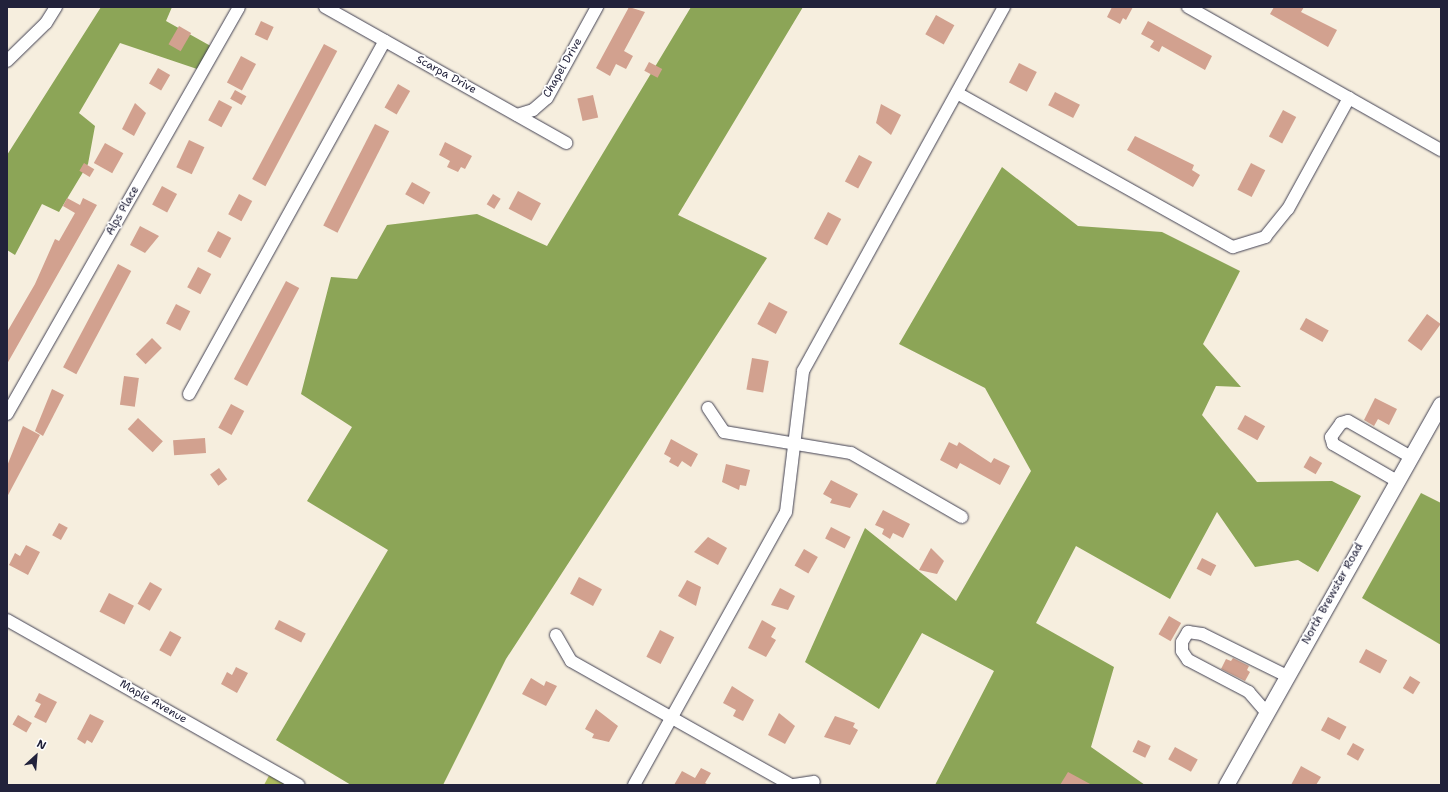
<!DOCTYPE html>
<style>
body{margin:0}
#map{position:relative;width:1448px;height:792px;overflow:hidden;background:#f6eede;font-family:"Shantell Sans",sans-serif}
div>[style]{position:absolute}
.green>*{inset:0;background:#b1be61}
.forest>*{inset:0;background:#8ca557}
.building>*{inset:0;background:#d2a18f;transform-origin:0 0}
.roads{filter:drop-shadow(0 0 1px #424153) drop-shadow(0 0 1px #424153)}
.minor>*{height:12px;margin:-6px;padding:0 6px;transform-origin:6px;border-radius:6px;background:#fff}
.major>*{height:15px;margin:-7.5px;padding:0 7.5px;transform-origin:7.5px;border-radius:7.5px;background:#fff}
span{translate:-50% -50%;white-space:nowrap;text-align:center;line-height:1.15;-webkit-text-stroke:3.5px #fff;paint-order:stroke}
.street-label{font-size:11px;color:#22223b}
.frame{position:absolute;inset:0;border:8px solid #22223b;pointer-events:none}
.north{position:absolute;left:16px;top:736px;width:40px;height:40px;-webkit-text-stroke:3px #fff;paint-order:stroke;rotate:26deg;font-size:11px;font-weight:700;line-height:16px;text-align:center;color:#22223b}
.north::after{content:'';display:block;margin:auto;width:14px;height:18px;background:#22223b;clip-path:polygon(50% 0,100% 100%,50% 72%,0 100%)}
</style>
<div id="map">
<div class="green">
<div style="clip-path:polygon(273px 768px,303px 785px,264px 785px)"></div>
</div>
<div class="forest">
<div style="clip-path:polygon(101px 7px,172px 7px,166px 21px,216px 49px,203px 71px,120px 43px,79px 113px,95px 126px,88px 164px,59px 212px,42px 204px,15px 255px,7px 250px,7px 155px)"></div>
<div style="clip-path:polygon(691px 7px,803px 7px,678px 215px,767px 258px,506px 659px,443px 785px,351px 785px,276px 740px,388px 550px,307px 501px,352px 427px,301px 394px,331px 277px,357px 279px,387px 225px,477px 214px,547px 246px)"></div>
<div style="clip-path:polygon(1002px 167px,1078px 226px,1162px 232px,1240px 271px,1203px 344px,1241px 387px,1216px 386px,1202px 415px,1257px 482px,1332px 481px,1361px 496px,1318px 572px,1298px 560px,1255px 567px,1217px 512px,1170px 599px,1076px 546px,1036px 623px,1114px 667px,1091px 747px,1145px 785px,935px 785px,994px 671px,922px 633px,879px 709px,805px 662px,865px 528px,956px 601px,1031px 471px,985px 388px,899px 344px)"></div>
<div style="clip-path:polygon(1421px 493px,1441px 503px,1441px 645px,1362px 598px)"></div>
</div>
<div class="building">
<div style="clip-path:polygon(629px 7px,645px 12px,624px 51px,633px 56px,626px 69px,616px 64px,610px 76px,596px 68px)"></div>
<div style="clip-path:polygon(1112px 7px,1133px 7px,1126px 20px,1123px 18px,1120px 24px,1107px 17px)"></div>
<div style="clip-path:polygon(1274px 7px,1304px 7px,1301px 12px,1337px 30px,1328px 47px,1270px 14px)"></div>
<div style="left:936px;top:15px;width:21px;height:22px;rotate:29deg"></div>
<div style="left:261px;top:21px;width:14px;height:15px;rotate:25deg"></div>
<div style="clip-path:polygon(1148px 21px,1212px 56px,1205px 70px,1162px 46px,1159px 52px,1150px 47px,1154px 41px,1141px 34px)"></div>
<div style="left:179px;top:26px;width:14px;height:21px;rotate:30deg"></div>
<div style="left:324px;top:44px;width:15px;height:153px;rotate:28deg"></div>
<div style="left:241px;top:56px;width:17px;height:30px;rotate:28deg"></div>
<div style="left:649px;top:62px;width:15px;height:10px;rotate:28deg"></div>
<div style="left:1019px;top:63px;width:20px;height:22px;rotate:27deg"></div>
<div style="left:158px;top:68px;width:14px;height:18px;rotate:30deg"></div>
<div style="left:398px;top:84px;width:14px;height:27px;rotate:30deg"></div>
<div style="left:235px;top:90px;width:13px;height:10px;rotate:29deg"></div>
<div style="left:1055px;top:92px;width:28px;height:15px;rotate:27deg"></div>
<div style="left:593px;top:95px;width:23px;height:16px;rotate:77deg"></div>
<div style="left:219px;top:100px;width:15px;height:23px;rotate:28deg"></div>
<div style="clip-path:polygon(135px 103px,146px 113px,134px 136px,122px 129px)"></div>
<div style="clip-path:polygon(881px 104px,901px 115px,891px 135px,876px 123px)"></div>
<div style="left:1283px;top:110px;width:15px;height:30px;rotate:28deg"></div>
<div style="left:375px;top:124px;width:16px;height:114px;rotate:27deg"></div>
<div style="clip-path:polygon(1135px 136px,1194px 165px,1192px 170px,1200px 175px,1193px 187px,1127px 150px)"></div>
<div style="left:189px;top:140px;width:17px;height:30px;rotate:25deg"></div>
<div style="clip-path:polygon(445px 142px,472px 156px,465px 169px,461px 167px,458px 172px,447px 167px,450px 161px,439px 155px)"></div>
<div style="left:105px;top:143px;width:21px;height:23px;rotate:29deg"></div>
<div style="left:859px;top:155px;width:15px;height:30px;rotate:28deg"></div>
<div style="left:84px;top:163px;width:12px;height:9px;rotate:31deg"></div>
<div style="left:1251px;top:163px;width:16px;height:30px;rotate:27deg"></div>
<div style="left:412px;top:182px;width:21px;height:14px;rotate:29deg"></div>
<div style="left:162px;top:186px;width:17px;height:21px;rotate:28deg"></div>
<div style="left:518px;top:191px;width:26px;height:20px;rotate:28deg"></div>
<div style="left:239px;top:194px;width:15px;height:23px;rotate:28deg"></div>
<div style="left:493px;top:194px;width:9px;height:12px;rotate:32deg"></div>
<div style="clip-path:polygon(67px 198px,80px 205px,83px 198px,97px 205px,7px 364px,7px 332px,35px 284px,55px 239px,59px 241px,75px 213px,63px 206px)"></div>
<div style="left:828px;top:212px;width:15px;height:30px;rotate:28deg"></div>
<div style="clip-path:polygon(140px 226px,159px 236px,145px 253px,130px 245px)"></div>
<div style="left:218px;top:231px;width:15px;height:23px;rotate:28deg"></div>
<div style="left:118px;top:264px;width:15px;height:117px;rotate:28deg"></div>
<div style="left:198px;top:267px;width:15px;height:23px;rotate:28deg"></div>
<div style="left:286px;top:281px;width:15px;height:111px;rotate:28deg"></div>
<div style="left:769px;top:302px;width:21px;height:25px;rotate:28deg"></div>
<div style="left:176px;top:304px;width:16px;height:22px;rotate:27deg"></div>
<div style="left:1427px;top:314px;width:17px;height:33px;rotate:36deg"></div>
<div style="left:1306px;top:318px;width:26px;height:13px;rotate:29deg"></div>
<div style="left:152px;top:338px;width:14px;height:23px;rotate:45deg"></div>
<div style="left:752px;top:358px;width:17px;height:32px;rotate:10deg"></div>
<div style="left:124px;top:376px;width:15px;height:29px;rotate:8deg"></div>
<div style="clip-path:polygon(52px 389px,64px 395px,43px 436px,35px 431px)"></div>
<div style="clip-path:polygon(1375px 398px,1397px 409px,1389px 425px,1378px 419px,1374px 426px,1364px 420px)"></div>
<div style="left:231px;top:404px;width:15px;height:27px;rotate:28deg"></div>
<div style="left:1245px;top:415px;width:23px;height:16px;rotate:29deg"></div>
<div style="left:138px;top:418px;width:34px;height:15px;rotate:43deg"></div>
<div style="clip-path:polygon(23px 426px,40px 435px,7px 497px,7px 466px)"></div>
<div style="left:205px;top:438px;width:15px;height:32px;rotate:86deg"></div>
<div style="clip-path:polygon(671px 439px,698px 454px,691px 467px,682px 461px,678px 467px,669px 462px,671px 458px,664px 454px)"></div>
<div style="clip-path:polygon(949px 442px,957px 446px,959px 442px,991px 463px,994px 458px,1010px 466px,1000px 485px,960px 463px,957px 469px,940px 460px)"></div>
<div style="left:1310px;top:456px;width:14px;height:13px;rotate:30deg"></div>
<div style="clip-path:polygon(726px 464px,750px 470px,746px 486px,740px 485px,739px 490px,722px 482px)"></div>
<div style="left:219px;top:468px;width:14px;height:11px;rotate:54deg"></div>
<div style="clip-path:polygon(831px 480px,858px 494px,850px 508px,830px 503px,832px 499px,823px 494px)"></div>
<div style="clip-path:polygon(883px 510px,910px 524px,903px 538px,893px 533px,890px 539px,882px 534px,884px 529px,875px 525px)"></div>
<div style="left:59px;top:523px;width:10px;height:14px;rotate:29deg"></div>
<div style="left:831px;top:527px;width:22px;height:13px;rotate:27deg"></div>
<div style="clip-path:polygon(708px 537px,727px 548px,718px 565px,694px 552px)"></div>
<div style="clip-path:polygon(26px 545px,40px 552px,28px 575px,9px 565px,15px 553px,20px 556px)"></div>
<div style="clip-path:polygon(931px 548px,944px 561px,937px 574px,919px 570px)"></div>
<div style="left:804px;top:549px;width:16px;height:19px;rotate:30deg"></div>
<div style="left:1202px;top:558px;width:16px;height:12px;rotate:27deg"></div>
<div style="left:579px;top:577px;width:26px;height:19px;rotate:28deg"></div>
<div style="clip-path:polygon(687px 580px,701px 587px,696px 606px,678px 596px)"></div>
<div style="left:150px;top:582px;width:14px;height:25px;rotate:30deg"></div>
<div style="clip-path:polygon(780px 588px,795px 596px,788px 610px,771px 605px)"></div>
<div style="left:109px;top:593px;width:28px;height:21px;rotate:27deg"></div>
<div style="left:1169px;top:616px;width:14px;height:21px;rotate:30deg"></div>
<div style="left:279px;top:620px;width:30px;height:10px;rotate:27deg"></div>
<div style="clip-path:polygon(762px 620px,776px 628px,771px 637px,776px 640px,766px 657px,748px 648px)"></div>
<div style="left:660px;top:630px;width:16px;height:30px;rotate:27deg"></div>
<div style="left:170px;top:631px;width:13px;height:22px;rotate:29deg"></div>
<div style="left:1366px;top:649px;width:24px;height:15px;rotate:28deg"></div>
<div style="clip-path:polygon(1233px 658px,1249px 666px,1247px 670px,1250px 672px,1245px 681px,1221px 669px,1226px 659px,1231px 661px)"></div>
<div style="clip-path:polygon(236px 667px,248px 673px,237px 693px,221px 684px,227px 672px,232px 675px)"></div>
<div style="left:1410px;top:676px;width:12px;height:14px;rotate:31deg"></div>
<div style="clip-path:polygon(531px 678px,544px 686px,546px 681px,557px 686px,546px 706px,522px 694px)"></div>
<div style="clip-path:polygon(732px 686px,754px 700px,743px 721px,733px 716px,736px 710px,723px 703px)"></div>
<div style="clip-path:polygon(39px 693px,57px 702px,46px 723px,34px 717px,41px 704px,35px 701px)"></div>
<div style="clip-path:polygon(596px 709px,618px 726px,609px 742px,592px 738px,594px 734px,585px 729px)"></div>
<div style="clip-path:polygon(779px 713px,795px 726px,785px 744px,768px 735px)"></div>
<div style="clip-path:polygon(90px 714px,104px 721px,92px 743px,87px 740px,85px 744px,77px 739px)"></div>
<div style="left:18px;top:715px;width:16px;height:11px;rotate:30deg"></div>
<div style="clip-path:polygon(835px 716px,855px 723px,853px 727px,858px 730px,850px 745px,824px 737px)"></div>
<div style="left:1328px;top:717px;width:21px;height:15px;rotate:28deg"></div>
<div style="left:1138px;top:740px;width:14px;height:13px;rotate:25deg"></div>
<div style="left:1353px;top:743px;width:13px;height:13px;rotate:29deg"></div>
<div style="left:1175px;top:747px;width:26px;height:14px;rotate:29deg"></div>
<div style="clip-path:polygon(1301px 766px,1321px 777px,1316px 785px,1291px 785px)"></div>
<div style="clip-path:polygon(701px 768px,711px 773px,705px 783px,709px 785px,674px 785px,682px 771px,695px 778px)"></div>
<div style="clip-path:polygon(1068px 772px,1092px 785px,1060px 785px)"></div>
</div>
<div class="roads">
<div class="minor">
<div style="left:325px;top:7px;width:277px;rotate:29.4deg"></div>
<div style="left:1188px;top:7px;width:291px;rotate:29.5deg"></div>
<div style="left:7px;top:61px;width:54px;rotate:-44.3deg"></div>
<div style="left:46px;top:23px;width:19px;rotate:-58deg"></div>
<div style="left:957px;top:93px;width:316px;rotate:29.2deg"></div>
<div style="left:1233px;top:247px;width:34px;rotate:-17deg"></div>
<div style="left:1265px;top:237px;width:36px;rotate:-51deg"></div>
<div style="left:1288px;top:209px;width:127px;rotate:-61.2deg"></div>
<div style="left:517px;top:115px;width:17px;rotate:-17deg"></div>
<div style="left:533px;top:110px;width:18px;rotate:-41deg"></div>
<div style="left:547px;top:98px;width:104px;rotate:-61.2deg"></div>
<div style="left:189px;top:394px;width:404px;rotate:-61deg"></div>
<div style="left:708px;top:408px;width:29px;rotate:56deg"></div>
<div style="left:724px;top:432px;width:129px;rotate:9.4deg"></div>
<div style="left:851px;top:453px;width:128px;rotate:30deg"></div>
<div style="left:7px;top:414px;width:468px;rotate:-60.3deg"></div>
<div style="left:1397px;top:481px;width:74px;rotate:-150deg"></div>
<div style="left:1333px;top:444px;width:7px;rotate:-106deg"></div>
<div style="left:1331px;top:437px;width:17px;rotate:-54deg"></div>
<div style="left:1341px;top:423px;width:7px;rotate:-16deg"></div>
<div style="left:1348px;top:421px;width:73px;rotate:29.7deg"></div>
<div style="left:7px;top:620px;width:335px;rotate:29.5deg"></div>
<div style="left:556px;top:635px;width:30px;rotate:60deg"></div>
<div style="left:571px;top:661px;width:253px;rotate:29.4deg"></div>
<div style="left:1267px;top:713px;width:28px;rotate:-131deg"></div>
<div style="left:1249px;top:692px;width:69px;rotate:-152.3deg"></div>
<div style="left:1188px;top:660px;width:11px;rotate:-124deg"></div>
<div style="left:1182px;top:651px;width:9px;rotate:-90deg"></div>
<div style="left:1182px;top:642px;width:12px;rotate:-59deg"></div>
<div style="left:1188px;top:632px;width:14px;rotate:8deg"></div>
<div style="left:1202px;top:634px;width:95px;rotate:26.3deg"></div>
<div style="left:634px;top:785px;width:312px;rotate:-60.9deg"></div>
<div style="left:786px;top:512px;width:142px;rotate:-83.1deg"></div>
<div style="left:803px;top:371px;width:416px;rotate:-61.1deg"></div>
<div style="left:794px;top:785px;width:20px;rotate:-9deg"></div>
</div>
<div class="major">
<div style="left:1226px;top:785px;width:437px;rotate:-60.6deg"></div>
</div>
</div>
<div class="street-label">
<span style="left:563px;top:68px;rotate:-60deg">Chapel Drive</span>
<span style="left:446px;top:75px;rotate:29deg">Scarpa Drive</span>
<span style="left:123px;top:211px;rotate:-60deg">Alps Place</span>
<span style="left:1333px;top:594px;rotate:-61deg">North Brewster Road</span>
<span style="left:153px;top:702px;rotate:30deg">Maple Avenue</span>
</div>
<div class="frame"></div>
<div class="north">N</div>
</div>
